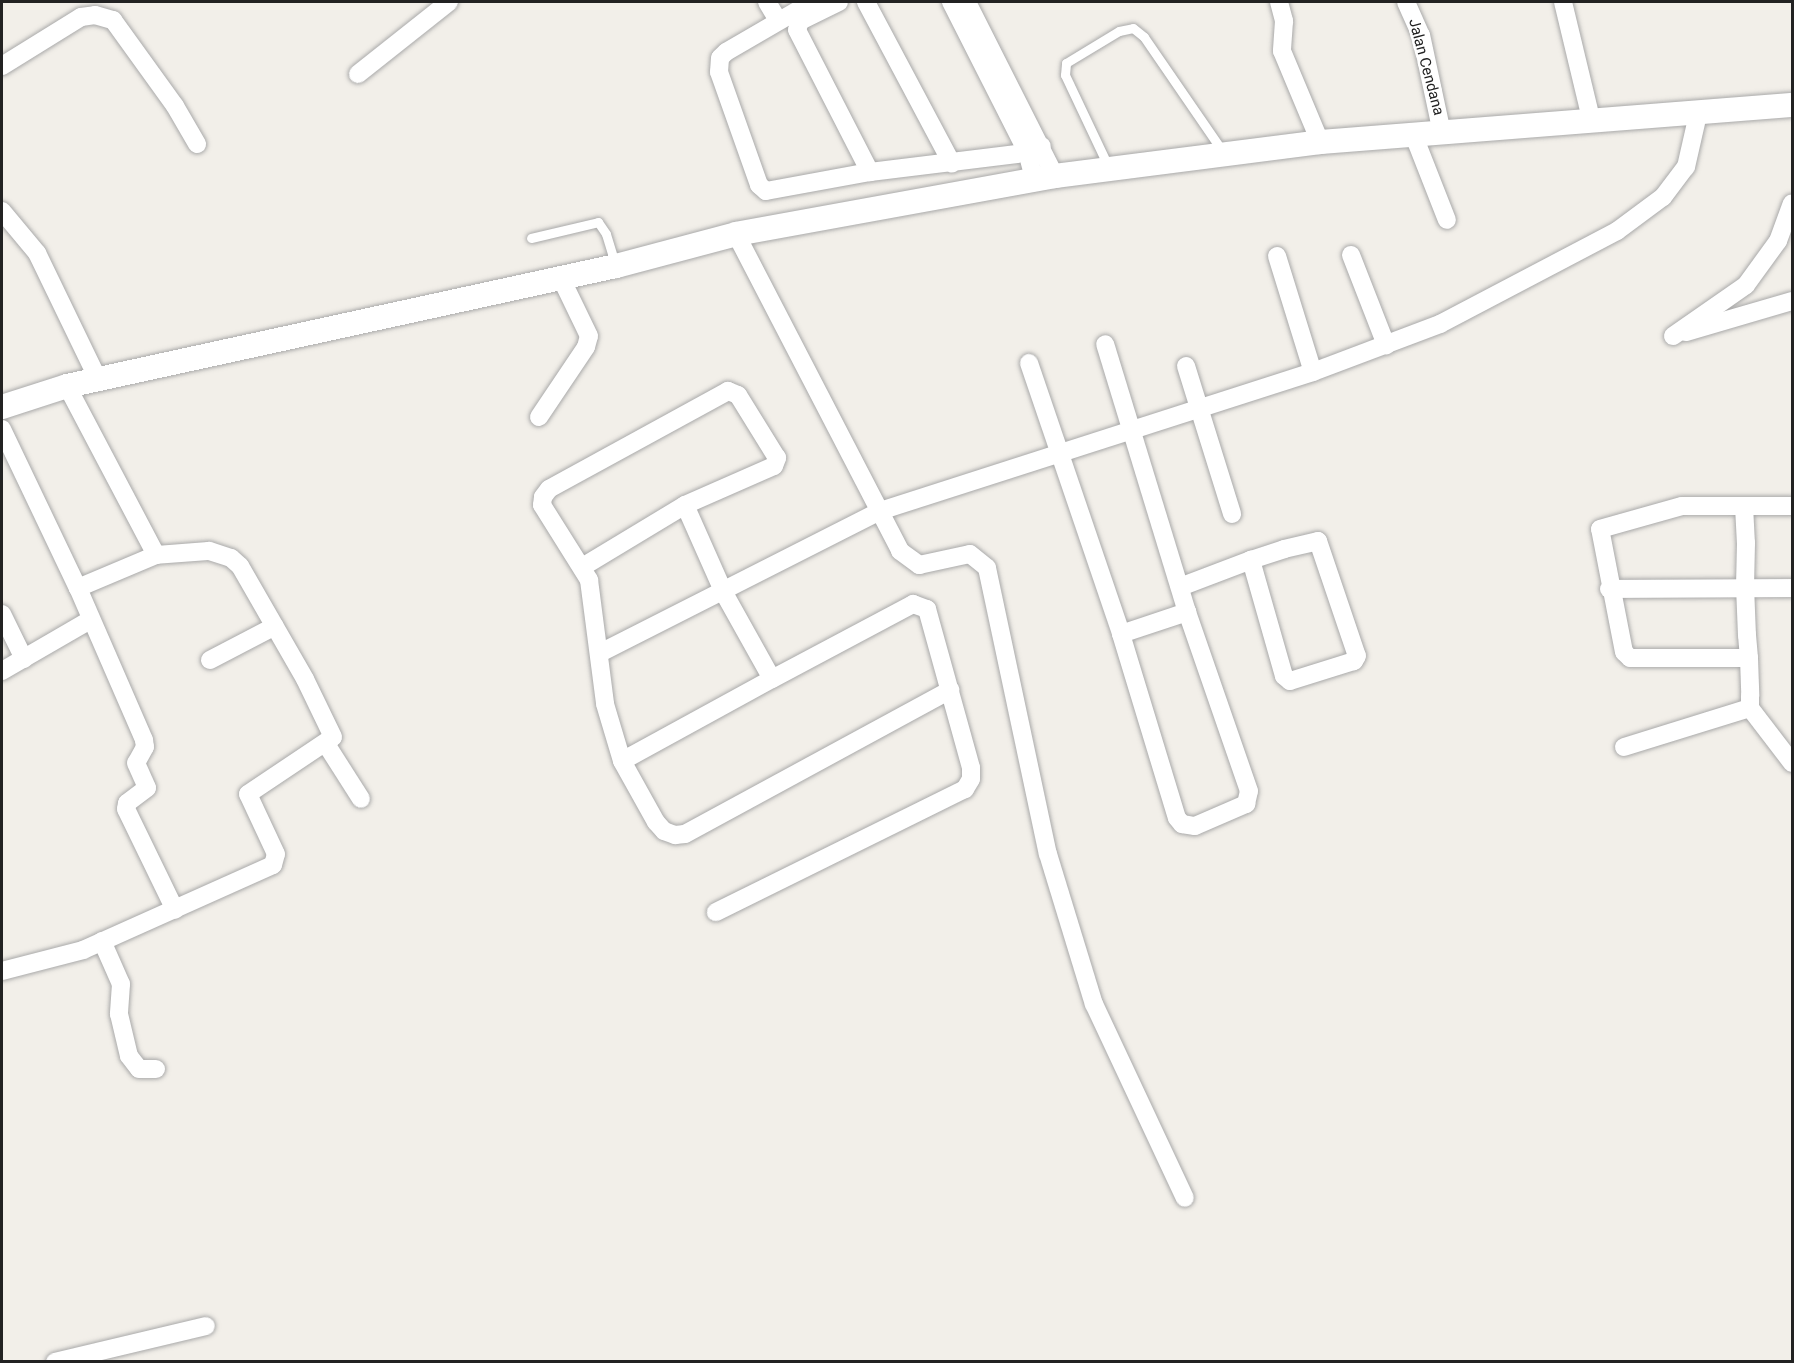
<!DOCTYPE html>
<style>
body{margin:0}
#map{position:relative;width:1794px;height:1363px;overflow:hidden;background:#f2efe9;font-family:Roboto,sans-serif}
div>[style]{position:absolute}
.roads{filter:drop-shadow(0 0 2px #a9a9a9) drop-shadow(0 0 2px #a9a9a9)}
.service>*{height:9px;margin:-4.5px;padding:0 4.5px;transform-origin:4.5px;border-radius:4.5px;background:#fff}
.minor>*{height:18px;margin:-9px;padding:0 9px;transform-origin:9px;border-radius:9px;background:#fff}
.tertiary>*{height:24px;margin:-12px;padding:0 12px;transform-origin:12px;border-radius:12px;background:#fff}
span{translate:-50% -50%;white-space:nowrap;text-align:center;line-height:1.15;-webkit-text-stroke:5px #fff;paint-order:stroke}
.street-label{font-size:15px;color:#222}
.frame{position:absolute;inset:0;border:3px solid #222;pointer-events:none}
</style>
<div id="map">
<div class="roads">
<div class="service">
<div style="left:1109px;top:168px;width:103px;rotate:-115.3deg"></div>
<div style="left:1065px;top:75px;width:12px;rotate:-85deg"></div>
<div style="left:1066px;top:63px;width:62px;rotate:-31.1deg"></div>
<div style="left:1119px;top:31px;width:14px;rotate:-12deg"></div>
<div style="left:1133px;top:28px;width:14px;rotate:39deg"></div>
<div style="left:1144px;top:37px;width:140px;rotate:55.5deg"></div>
<div style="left:531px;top:238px;width:69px;rotate:-13.4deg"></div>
<div style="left:598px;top:222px;width:14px;rotate:56deg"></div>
<div style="left:606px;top:234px;width:34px;rotate:73deg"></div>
</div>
<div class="minor">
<div style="left:767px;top:2px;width:21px;rotate:59deg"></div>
<div style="left:812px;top:2px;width:99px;rotate:149.8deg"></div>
<div style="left:726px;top:52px;width:8px;rotate:135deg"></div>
<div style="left:720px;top:58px;width:14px;rotate:94deg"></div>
<div style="left:719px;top:72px;width:120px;rotate:70.5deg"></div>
<div style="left:759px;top:185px;width:9px;rotate:41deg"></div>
<div style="left:766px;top:191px;width:106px;rotate:-10.4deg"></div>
<div style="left:839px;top:2px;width:43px;rotate:154deg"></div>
<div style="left:800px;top:21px;width:9px;rotate:108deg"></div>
<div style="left:797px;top:30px;width:160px;rotate:62.8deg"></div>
<div style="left:870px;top:172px;width:148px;rotate:-7deg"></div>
<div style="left:1017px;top:154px;width:26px;rotate:-18deg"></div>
<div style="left:866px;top:2px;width:183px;rotate:62deg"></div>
<div style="left:951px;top:2px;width:168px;rotate:63.1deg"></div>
<div style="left:1027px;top:152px;width:28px;rotate:75deg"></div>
<div style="left:967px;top:2px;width:195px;rotate:63.2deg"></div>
<div style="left:1279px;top:2px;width:20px;rotate:75deg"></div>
<div style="left:1284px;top:21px;width:30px;rotate:94deg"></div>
<div style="left:1282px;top:51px;width:99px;rotate:67.3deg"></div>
<div style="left:1406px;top:2px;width:36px;rotate:66deg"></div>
<div style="left:1421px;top:35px;width:100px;rotate:77.9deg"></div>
<div style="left:1563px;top:2px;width:120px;rotate:76.5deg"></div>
<div style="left:2px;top:66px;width:93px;rotate:-31.8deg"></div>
<div style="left:81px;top:17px;width:14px;rotate:-8deg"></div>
<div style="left:95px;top:15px;width:19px;rotate:16deg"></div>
<div style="left:113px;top:20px;width:106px;rotate:54.2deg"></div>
<div style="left:175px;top:106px;width:44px;rotate:59.9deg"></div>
<div style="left:358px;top:74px;width:116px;rotate:-38.4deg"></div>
<div style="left:1414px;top:136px;width:90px;rotate:68.6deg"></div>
<div style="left:2px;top:211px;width:55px;rotate:50.2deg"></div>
<div style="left:37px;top:253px;width:140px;rotate:64.2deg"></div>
<div style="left:736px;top:234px;width:357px;rotate:62.6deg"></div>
<div style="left:900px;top:551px;width:24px;rotate:36deg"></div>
<div style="left:919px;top:565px;width:52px;rotate:-12.2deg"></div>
<div style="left:970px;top:554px;width:22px;rotate:39deg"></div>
<div style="left:987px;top:568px;width:292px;rotate:78deg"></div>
<div style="left:1048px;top:854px;width:157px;rotate:73deg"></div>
<div style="left:1094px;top:1004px;width:214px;rotate:64.9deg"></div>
<div style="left:1351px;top:255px;width:97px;rotate:68.7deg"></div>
<div style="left:1277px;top:256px;width:121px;rotate:72.8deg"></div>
<div style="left:1686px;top:332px;width:110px;rotate:-16.3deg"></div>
<div style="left:1673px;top:336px;width:89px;rotate:-34.9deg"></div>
<div style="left:1746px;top:285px;width:54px;rotate:-54deg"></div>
<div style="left:1778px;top:241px;width:40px;rotate:-69.8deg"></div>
<div style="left:1029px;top:363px;width:286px;rotate:71.2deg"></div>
<div style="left:1121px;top:634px;width:192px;rotate:73.1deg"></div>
<div style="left:1177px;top:818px;width:8px;rotate:50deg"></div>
<div style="left:1182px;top:824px;width:13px;rotate:9deg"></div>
<div style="left:1195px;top:826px;width:56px;rotate:-23.3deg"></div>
<div style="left:1246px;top:804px;width:13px;rotate:-77deg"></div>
<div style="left:1249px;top:791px;width:189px;rotate:-109.1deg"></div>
<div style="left:1187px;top:612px;width:280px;rotate:-107deg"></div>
<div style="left:1186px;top:366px;width:155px;rotate:72.7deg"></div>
<div style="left:67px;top:386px;width:191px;rotate:62.2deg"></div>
<div style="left:156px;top:555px;width:85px;rotate:157.1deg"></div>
<div style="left:539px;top:417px;width:84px;rotate:-56.1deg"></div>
<div style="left:586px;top:347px;width:11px;rotate:-75deg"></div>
<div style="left:589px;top:336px;width:67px;rotate:-115.8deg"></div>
<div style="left:2px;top:429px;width:176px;rotate:64.5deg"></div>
<div style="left:78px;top:588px;width:166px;rotate:66.5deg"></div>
<div style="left:144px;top:740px;width:7px;rotate:82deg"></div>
<div style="left:145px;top:747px;width:18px;rotate:119deg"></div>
<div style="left:136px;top:763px;width:27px;rotate:66deg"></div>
<div style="left:147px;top:788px;width:25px;rotate:143deg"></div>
<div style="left:127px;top:803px;width:6px;rotate:99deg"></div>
<div style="left:126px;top:809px;width:112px;rotate:64.1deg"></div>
<div style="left:685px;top:505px;width:96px;rotate:66.1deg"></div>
<div style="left:724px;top:593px;width:98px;rotate:60.8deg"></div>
<div style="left:772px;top:679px;width:160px;rotate:-28deg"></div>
<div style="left:913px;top:604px;width:15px;rotate:20deg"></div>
<div style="left:927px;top:609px;width:165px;rotate:74.5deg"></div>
<div style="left:971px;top:768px;width:11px;rotate:90deg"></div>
<div style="left:971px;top:779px;width:12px;rotate:121deg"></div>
<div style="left:965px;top:789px;width:278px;rotate:153.7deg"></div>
<div style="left:1744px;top:506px;width:48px"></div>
<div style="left:584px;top:566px;width:118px;rotate:-31.1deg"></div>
<div style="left:685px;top:505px;width:97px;rotate:-23.7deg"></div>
<div style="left:774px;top:466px;width:9px;rotate:-69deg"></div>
<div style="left:777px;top:458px;width:74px;rotate:-121.8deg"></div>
<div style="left:738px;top:395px;width:11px;rotate:-158deg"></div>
<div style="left:728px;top:391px;width:204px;rotate:151.3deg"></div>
<div style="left:549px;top:489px;width:10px;rotate:127deg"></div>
<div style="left:543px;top:497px;width:8px;rotate:97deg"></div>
<div style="left:542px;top:505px;width:89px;rotate:57.9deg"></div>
<div style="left:589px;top:580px;width:125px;rotate:82.6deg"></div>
<div style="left:605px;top:704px;width:59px;rotate:73.4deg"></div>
<div style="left:622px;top:761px;width:70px;rotate:60.9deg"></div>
<div style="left:656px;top:822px;width:12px;rotate:48deg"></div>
<div style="left:664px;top:831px;width:12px;rotate:20deg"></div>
<div style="left:675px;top:835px;width:10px;rotate:-6deg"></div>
<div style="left:685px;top:834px;width:302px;rotate:-28.5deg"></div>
<div style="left:1180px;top:587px;width:76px;rotate:-20.8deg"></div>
<div style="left:1251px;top:560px;width:35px;rotate:-18deg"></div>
<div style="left:1284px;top:549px;width:35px;rotate:-13deg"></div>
<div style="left:1318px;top:541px;width:121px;rotate:71.3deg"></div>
<div style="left:1357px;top:656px;width:6px;rotate:121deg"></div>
<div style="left:1354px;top:661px;width:67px;rotate:162.6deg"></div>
<div style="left:1290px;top:681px;width:8px;rotate:-140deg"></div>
<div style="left:1284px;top:676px;width:121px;rotate:-105.9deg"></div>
<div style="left:1609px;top:589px;width:183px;rotate:-0.3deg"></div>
<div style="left:2px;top:614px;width:50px;rotate:63.9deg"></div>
<div style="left:1121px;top:634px;width:70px;rotate:-18.4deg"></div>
<div style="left:600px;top:653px;width:314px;rotate:-26.9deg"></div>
<div style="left:880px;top:511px;width:455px;rotate:-17.8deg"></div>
<div style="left:1313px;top:372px;width:136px;rotate:-20.7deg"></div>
<div style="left:1440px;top:324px;width:200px;rotate:-27.7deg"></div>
<div style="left:1617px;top:231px;width:57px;rotate:-36.5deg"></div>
<div style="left:1663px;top:197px;width:38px;rotate:-53deg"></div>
<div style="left:1686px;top:167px;width:58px;rotate:-77.2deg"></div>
<div style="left:1749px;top:658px;width:119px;rotate:180deg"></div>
<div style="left:1630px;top:658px;width:8px;rotate:-135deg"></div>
<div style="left:1624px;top:652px;width:125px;rotate:-101deg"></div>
<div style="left:1600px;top:529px;width:85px;rotate:-15.7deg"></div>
<div style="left:1682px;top:506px;width:62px"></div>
<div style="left:1744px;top:506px;width:37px;rotate:87deg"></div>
<div style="left:1746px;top:543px;width:43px;rotate:91.3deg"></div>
<div style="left:1745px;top:586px;width:49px;rotate:87.7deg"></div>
<div style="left:1747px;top:635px;width:23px;rotate:85deg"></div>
<div style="left:1749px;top:658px;width:38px;rotate:88deg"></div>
<div style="left:1750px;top:696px;width:12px;rotate:90deg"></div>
<div style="left:1750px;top:708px;width:69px;rotate:52.6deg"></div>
<div style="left:210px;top:660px;width:73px;rotate:-27.6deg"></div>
<div style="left:2px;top:671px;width:102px;rotate:-30.1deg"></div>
<div style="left:326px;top:744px;width:65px;rotate:57.5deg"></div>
<div style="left:1624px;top:747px;width:132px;rotate:-17.2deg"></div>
<div style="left:622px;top:761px;width:171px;rotate:-28.7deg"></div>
<div style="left:102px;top:941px;width:47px;rotate:66.2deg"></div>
<div style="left:121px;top:984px;width:30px;rotate:94deg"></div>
<div style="left:119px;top:1014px;width:43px;rotate:76.6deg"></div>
<div style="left:129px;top:1056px;width:16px;rotate:52deg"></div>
<div style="left:139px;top:1069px;width:17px"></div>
<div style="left:2px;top:971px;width:84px;rotate:-14.5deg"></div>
<div style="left:83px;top:950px;width:208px;rotate:-24.1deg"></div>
<div style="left:273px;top:865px;width:11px;rotate:-75deg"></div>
<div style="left:276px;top:854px;width:66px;rotate:-115deg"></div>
<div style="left:248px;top:794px;width:102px;rotate:-33.8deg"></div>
<div style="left:333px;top:737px;width:64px;rotate:-115.8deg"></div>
<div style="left:305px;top:679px;width:130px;rotate:-119.9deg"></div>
<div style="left:240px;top:566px;width:12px;rotate:-138deg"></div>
<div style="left:231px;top:558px;width:23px;rotate:-162deg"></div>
<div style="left:209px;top:551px;width:53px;rotate:175.7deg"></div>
<div style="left:55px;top:1362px;width:155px;rotate:-13.4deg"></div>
</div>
<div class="tertiary">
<div style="left:2px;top:407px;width:68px;rotate:-17.9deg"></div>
<div style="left:67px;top:386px;width:562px;rotate:-12.33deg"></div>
<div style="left:616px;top:266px;width:124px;rotate:-14.9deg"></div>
<div style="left:736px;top:234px;width:324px;rotate:-10.3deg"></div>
<div style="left:1055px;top:176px;width:267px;rotate:-7.3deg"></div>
<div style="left:1320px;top:142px;width:473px;rotate:-4.5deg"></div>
</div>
</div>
<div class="street-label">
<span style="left:1426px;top:67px;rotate:75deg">Jalan Cendana</span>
</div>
<div class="frame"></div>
</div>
